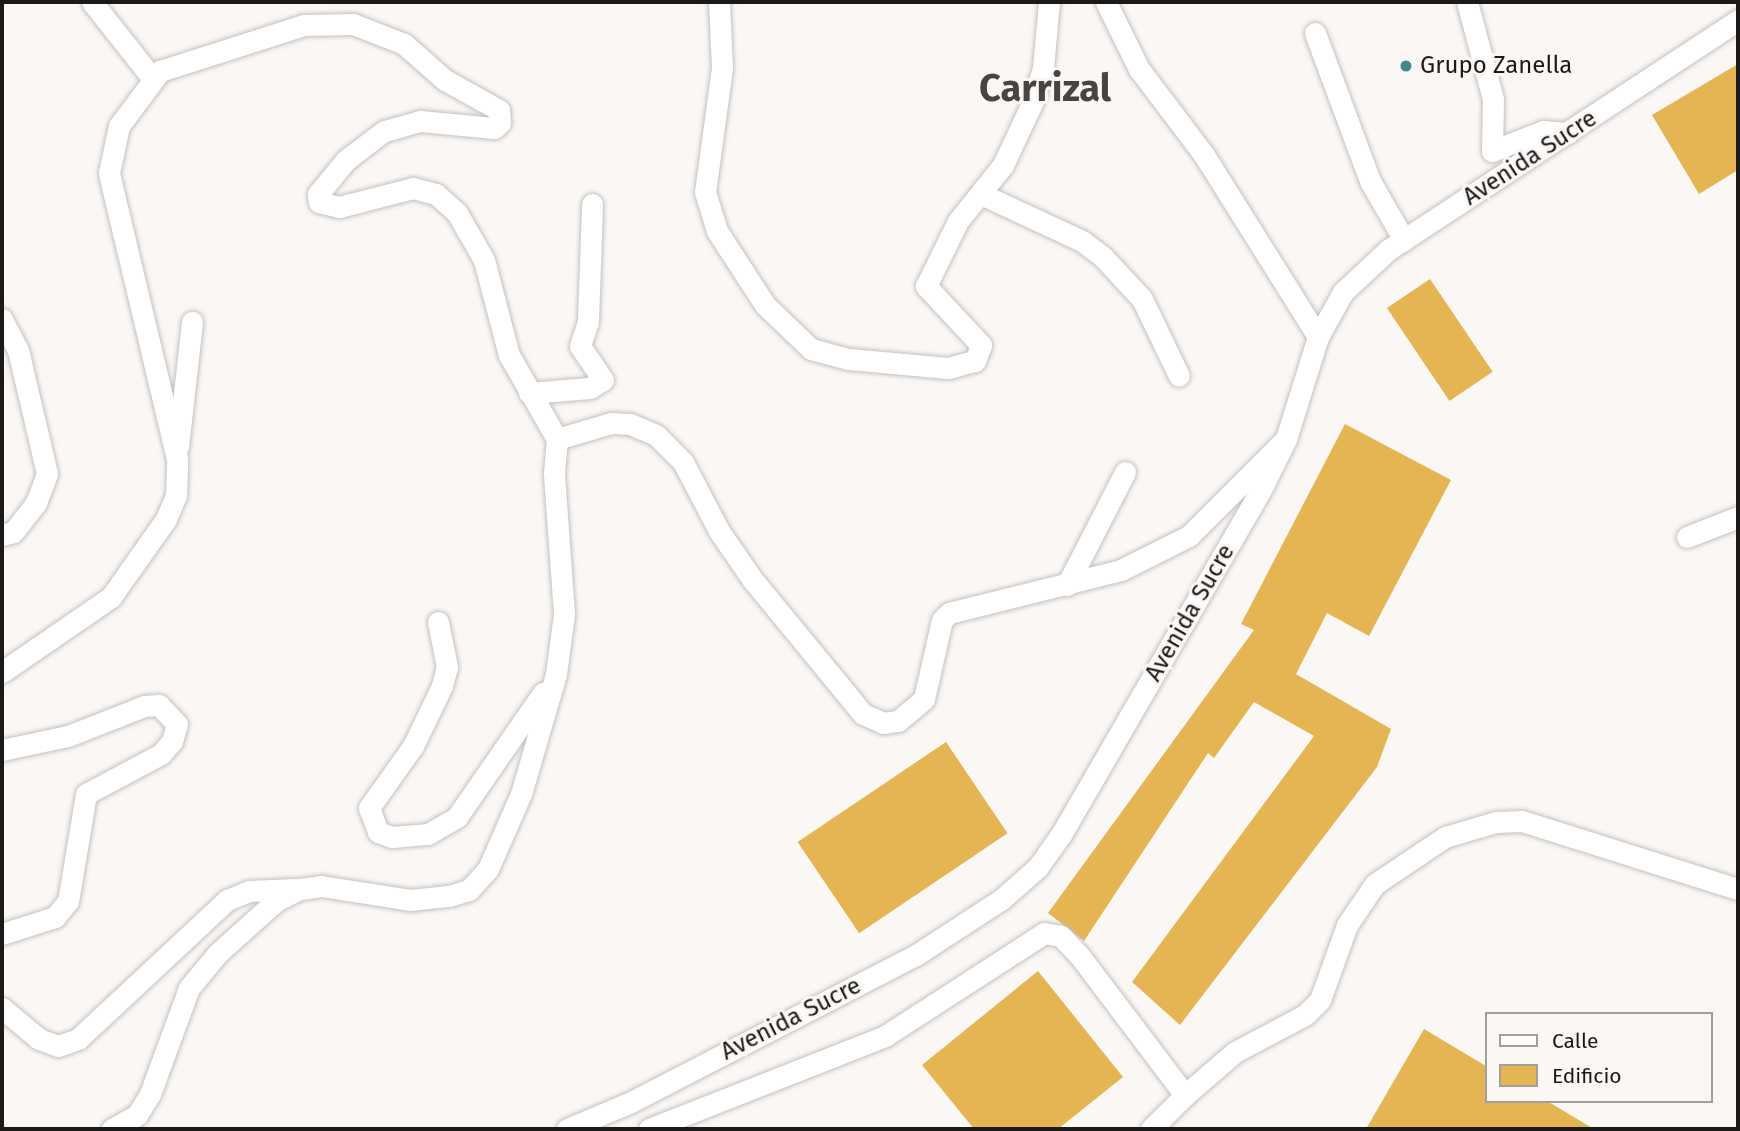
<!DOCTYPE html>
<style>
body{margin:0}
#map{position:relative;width:1740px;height:1131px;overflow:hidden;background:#faf7f5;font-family:"Fira Sans",sans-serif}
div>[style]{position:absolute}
.building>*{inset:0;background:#e6b553;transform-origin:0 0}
.roads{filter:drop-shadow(0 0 2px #c4c1bf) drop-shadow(0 0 2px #c4c1bf)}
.minor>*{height:21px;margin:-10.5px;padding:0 10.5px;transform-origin:10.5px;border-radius:10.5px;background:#fff}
.dots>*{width:19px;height:19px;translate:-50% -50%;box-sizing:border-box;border:4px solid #faf7f5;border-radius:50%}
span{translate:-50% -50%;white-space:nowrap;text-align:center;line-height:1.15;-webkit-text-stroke:6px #faf7f5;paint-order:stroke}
.poi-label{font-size:24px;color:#1b1a19}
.left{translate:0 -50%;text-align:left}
.street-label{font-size:24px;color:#1b1a19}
.town-label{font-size:38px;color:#474443;font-weight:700}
.frame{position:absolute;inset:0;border:4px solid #1b1a19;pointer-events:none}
.legend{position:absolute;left:1485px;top:1012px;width:228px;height:91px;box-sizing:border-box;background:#faf7f5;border:2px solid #a19f9d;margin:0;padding:9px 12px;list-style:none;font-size:21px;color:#1b1a19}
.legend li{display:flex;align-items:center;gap:14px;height:35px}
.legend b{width:35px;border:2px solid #a19f9d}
</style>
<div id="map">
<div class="building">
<div style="clip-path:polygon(1738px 64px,1738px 170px,1699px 194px,1652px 115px)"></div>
<div style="left:1430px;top:279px;width:112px;height:52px;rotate:56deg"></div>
<div style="clip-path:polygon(1345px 424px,1451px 480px,1369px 636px,1327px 613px,1296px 674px,1391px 729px,1377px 767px,1180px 1025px,1132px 982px,1314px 736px,1254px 702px,1214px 758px,1208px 753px,1084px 941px,1048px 913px,1254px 630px,1241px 624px)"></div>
<div style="left:946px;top:742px;width:110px;height:179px;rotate:56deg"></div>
<div style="clip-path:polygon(1038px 971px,1123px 1077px,1058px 1129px,974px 1129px,922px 1065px)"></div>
<div style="clip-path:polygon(1424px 1029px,1486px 1066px,1486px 1101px,1547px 1101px,1594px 1129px,1366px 1129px)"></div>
</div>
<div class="roads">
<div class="minor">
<div style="left:92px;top:2px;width:98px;rotate:51.6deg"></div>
<div style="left:719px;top:2px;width:66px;rotate:87.4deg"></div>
<div style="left:722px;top:68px;width:125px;rotate:97.8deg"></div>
<div style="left:705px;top:192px;width:41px;rotate:72.9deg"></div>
<div style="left:717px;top:231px;width:88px;rotate:57deg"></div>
<div style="left:765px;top:305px;width:64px;rotate:43.7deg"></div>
<div style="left:811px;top:349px;width:39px;rotate:15deg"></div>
<div style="left:849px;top:359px;width:99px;rotate:5.2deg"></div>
<div style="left:948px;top:368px;width:28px;rotate:-15deg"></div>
<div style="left:975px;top:361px;width:17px;rotate:-69deg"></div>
<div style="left:981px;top:345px;width:81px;rotate:-133deg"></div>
<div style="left:926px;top:286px;width:72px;rotate:-63.8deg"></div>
<div style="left:958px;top:221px;width:72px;rotate:-51.2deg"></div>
<div style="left:1003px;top:165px;width:71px;rotate:-64.9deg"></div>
<div style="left:1033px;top:101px;width:34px;rotate:-73deg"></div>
<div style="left:1043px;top:68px;width:66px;rotate:-84.8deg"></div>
<div style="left:1106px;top:2px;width:75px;rotate:63.8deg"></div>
<div style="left:1139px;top:69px;width:108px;rotate:52.9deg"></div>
<div style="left:1204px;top:155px;width:215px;rotate:57.9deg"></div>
<div style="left:1467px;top:2px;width:100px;rotate:75deg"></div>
<div style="left:1493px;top:99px;width:52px;rotate:91.1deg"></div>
<div style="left:1492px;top:151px;width:55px;rotate:-21.4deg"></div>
<div style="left:1543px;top:131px;width:25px;rotate:5deg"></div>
<div style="left:1315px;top:33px;width:158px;rotate:69.6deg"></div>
<div style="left:1370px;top:181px;width:68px;rotate:60deg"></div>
<div style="left:983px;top:195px;width:109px;rotate:24.9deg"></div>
<div style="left:1082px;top:241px;width:26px;rotate:37deg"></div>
<div style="left:1103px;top:257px;width:57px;rotate:47.1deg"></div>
<div style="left:1142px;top:299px;width:85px;rotate:64.3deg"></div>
<div style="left:2px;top:319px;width:35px;rotate:63deg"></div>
<div style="left:18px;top:350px;width:127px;rotate:76.8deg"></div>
<div style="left:47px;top:474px;width:31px;rotate:111deg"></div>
<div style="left:36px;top:503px;width:37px;rotate:128deg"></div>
<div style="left:13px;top:532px;width:11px;rotate:165deg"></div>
<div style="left:529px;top:393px;width:61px;rotate:-4.7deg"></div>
<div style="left:590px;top:388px;width:15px;rotate:-32deg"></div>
<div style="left:603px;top:380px;width:41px;rotate:-124.1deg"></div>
<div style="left:580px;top:346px;width:26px;rotate:-72deg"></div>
<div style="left:588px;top:321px;width:117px;rotate:-88deg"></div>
<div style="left:178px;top:447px;width:126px;rotate:-83.6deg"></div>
<div style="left:1687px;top:537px;width:55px;rotate:-21.4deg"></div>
<div style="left:1067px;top:585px;width:127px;rotate:-62.8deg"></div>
<div style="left:438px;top:622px;width:46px;rotate:78.7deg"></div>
<div style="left:447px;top:667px;width:20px;rotate:105deg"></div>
<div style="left:442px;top:686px;width:67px;rotate:115.8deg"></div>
<div style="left:413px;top:746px;width:76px;rotate:125.4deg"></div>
<div style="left:369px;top:808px;width:26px;rotate:69deg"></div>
<div style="left:378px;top:832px;width:15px;rotate:20deg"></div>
<div style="left:392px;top:837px;width:36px;rotate:-5deg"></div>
<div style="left:428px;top:834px;width:34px;rotate:-30deg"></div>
<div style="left:457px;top:817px;width:151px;rotate:-55.3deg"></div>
<div style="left:2px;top:672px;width:132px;rotate:-34.5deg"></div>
<div style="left:111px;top:597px;width:95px;rotate:-54.8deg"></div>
<div style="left:166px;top:519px;width:25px;rotate:-67deg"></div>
<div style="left:176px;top:496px;width:37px;rotate:-88deg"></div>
<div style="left:177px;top:459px;width:294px;rotate:-103.4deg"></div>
<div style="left:109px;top:173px;width:48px;rotate:-78deg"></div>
<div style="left:119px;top:126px;width:69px;rotate:-53.3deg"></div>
<div style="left:160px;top:71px;width:151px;rotate:-17.7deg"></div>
<div style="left:304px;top:25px;width:49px;rotate:-1.2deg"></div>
<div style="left:353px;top:24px;width:55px;rotate:21.4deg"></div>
<div style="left:404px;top:44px;width:55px;rotate:41.3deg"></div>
<div style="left:445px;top:80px;width:62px;rotate:29.1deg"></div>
<div style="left:499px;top:110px;width:13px;rotate:86deg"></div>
<div style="left:500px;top:123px;width:8px;rotate:140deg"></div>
<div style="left:494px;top:128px;width:74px;rotate:-174.6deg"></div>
<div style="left:420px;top:121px;width:37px;rotate:164deg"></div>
<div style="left:384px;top:131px;width:48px;rotate:142.7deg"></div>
<div style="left:346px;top:160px;width:44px;rotate:129.5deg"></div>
<div style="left:318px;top:194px;width:8px;rotate:83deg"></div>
<div style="left:319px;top:202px;width:21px;rotate:14deg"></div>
<div style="left:339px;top:207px;width:76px;rotate:-14.4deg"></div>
<div style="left:413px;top:188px;width:24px;rotate:15deg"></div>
<div style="left:436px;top:194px;width:28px;rotate:42deg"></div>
<div style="left:457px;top:213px;width:54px;rotate:60.1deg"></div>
<div style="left:484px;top:260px;width:98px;rotate:75.3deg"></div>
<div style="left:509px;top:355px;width:97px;rotate:60.3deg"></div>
<div style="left:2px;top:750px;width:67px;rotate:-12deg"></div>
<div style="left:68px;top:736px;width:82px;rotate:-21.5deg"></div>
<div style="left:144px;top:706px;width:15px;rotate:-4deg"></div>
<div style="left:159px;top:705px;width:26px;rotate:47deg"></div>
<div style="left:177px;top:724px;width:18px;rotate:106deg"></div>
<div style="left:172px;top:741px;width:17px;rotate:130deg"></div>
<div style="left:161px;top:754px;width:85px;rotate:151.9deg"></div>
<div style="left:86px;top:794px;width:109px;rotate:99.5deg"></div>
<div style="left:68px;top:901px;width:21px;rotate:129deg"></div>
<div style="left:55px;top:917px;width:56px;rotate:162.2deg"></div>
<div style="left:2px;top:1008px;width:48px;rotate:40deg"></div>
<div style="left:39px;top:1039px;width:20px;rotate:20deg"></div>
<div style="left:58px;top:1046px;width:21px;rotate:-19deg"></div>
<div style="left:78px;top:1039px;width:204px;rotate:-43deg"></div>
<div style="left:227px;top:900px;width:24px;rotate:-22deg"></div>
<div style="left:249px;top:891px;width:45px;rotate:-2.5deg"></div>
<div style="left:112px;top:1129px;width:29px;rotate:-29deg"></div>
<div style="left:137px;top:1115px;width:25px;rotate:-58deg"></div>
<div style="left:150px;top:1094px;width:113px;rotate:-69.8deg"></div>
<div style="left:189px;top:988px;width:45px;rotate:-50.4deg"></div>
<div style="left:218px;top:953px;width:78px;rotate:-41.9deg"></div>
<div style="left:276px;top:901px;width:27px;rotate:-27deg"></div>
<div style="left:300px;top:889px;width:21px;rotate:-8deg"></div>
<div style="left:321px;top:886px;width:90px;rotate:8.9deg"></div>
<div style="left:410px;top:900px;width:39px;rotate:-6deg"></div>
<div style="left:449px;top:896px;width:21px;rotate:-17deg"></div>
<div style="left:469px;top:890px;width:28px;rotate:-48deg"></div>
<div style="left:488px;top:869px;width:82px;rotate:-66.3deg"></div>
<div style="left:521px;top:794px;width:125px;rotate:-73.7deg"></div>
<div style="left:556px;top:674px;width:61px;rotate:-82.4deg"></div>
<div style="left:564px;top:614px;width:141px;rotate:-94.1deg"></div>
<div style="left:554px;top:473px;width:34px;rotate:-85deg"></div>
<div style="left:557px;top:439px;width:56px;rotate:-16.5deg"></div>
<div style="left:611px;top:423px;width:19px;rotate:3deg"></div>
<div style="left:630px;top:424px;width:28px;rotate:23deg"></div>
<div style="left:656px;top:435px;width:38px;rotate:45deg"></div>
<div style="left:683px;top:462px;width:78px;rotate:62.4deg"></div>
<div style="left:719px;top:531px;width:58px;rotate:55.5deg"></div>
<div style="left:752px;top:579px;width:175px;rotate:50.6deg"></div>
<div style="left:863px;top:714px;width:22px;rotate:24deg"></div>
<div style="left:883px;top:723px;width:15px;rotate:-8deg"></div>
<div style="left:898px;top:721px;width:34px;rotate:-40deg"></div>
<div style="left:924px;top:699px;width:81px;rotate:-77.2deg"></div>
<div style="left:942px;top:620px;width:10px;rotate:-45deg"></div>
<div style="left:949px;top:613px;width:177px;rotate:-14deg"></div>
<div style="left:1121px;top:570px;width:76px;rotate:-26.6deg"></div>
<div style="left:1189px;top:536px;width:137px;rotate:-45deg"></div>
<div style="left:567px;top:1129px;width:69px;rotate:-22.9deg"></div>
<div style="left:631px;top:1102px;width:321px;rotate:-27.3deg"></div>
<div style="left:916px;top:955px;width:103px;rotate:-33.1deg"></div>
<div style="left:1002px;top:899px;width:48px;rotate:-41.6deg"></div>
<div style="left:1038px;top:867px;width:42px;rotate:-54.8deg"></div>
<div style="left:1062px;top:833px;width:394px;rotate:-59.9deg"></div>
<div style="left:1260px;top:492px;width:59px;rotate:-63.9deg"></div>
<div style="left:1286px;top:439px;width:107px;rotate:-72.6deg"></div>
<div style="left:1318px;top:337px;width:51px;rotate:-60.9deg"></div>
<div style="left:1343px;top:292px;width:62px;rotate:-43deg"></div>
<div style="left:1388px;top:250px;width:419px;rotate:-33.3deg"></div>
<div style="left:649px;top:1129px;width:254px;rotate:-21.5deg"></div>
<div style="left:885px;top:1036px;width:189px;rotate:-32.9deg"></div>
<div style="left:1044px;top:933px;width:17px;rotate:10deg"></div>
<div style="left:1061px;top:936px;width:26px;rotate:47deg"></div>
<div style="left:1079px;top:955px;width:176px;rotate:52.9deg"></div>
<div style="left:1185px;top:1095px;width:66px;rotate:-40.7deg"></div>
<div style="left:1235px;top:1052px;width:79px;rotate:-27.9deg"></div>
<div style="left:1305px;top:1015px;width:21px;rotate:-45deg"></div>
<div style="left:1320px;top:1000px;width:80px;rotate:-70.2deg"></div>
<div style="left:1347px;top:925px;width:50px;rotate:-55.7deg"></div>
<div style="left:1375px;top:884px;width:84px;rotate:-33.9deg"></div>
<div style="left:1445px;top:837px;width:53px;rotate:-16.4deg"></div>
<div style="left:1496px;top:822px;width:26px;rotate:-2deg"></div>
<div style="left:1522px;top:821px;width:226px;rotate:17.5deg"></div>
<div style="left:1151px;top:1129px;width:48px;rotate:-45deg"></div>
</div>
</div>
<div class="dots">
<div style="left:1406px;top:66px;background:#40888d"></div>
</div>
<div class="poi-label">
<span class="left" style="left:1420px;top:66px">Grupo Zanella</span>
</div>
<div class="street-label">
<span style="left:1530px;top:158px;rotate:-33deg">Avenida Sucre</span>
<span style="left:1190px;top:613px;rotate:-60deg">Avenida Sucre</span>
<span style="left:791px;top:1019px;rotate:-27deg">Avenida Sucre</span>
</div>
<div class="town-label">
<span style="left:1045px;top:89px">Carrizal</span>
</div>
<div class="frame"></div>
<ul class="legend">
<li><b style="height:9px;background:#fff"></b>Calle</li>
<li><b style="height:19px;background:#e6b553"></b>Edificio</li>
</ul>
</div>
